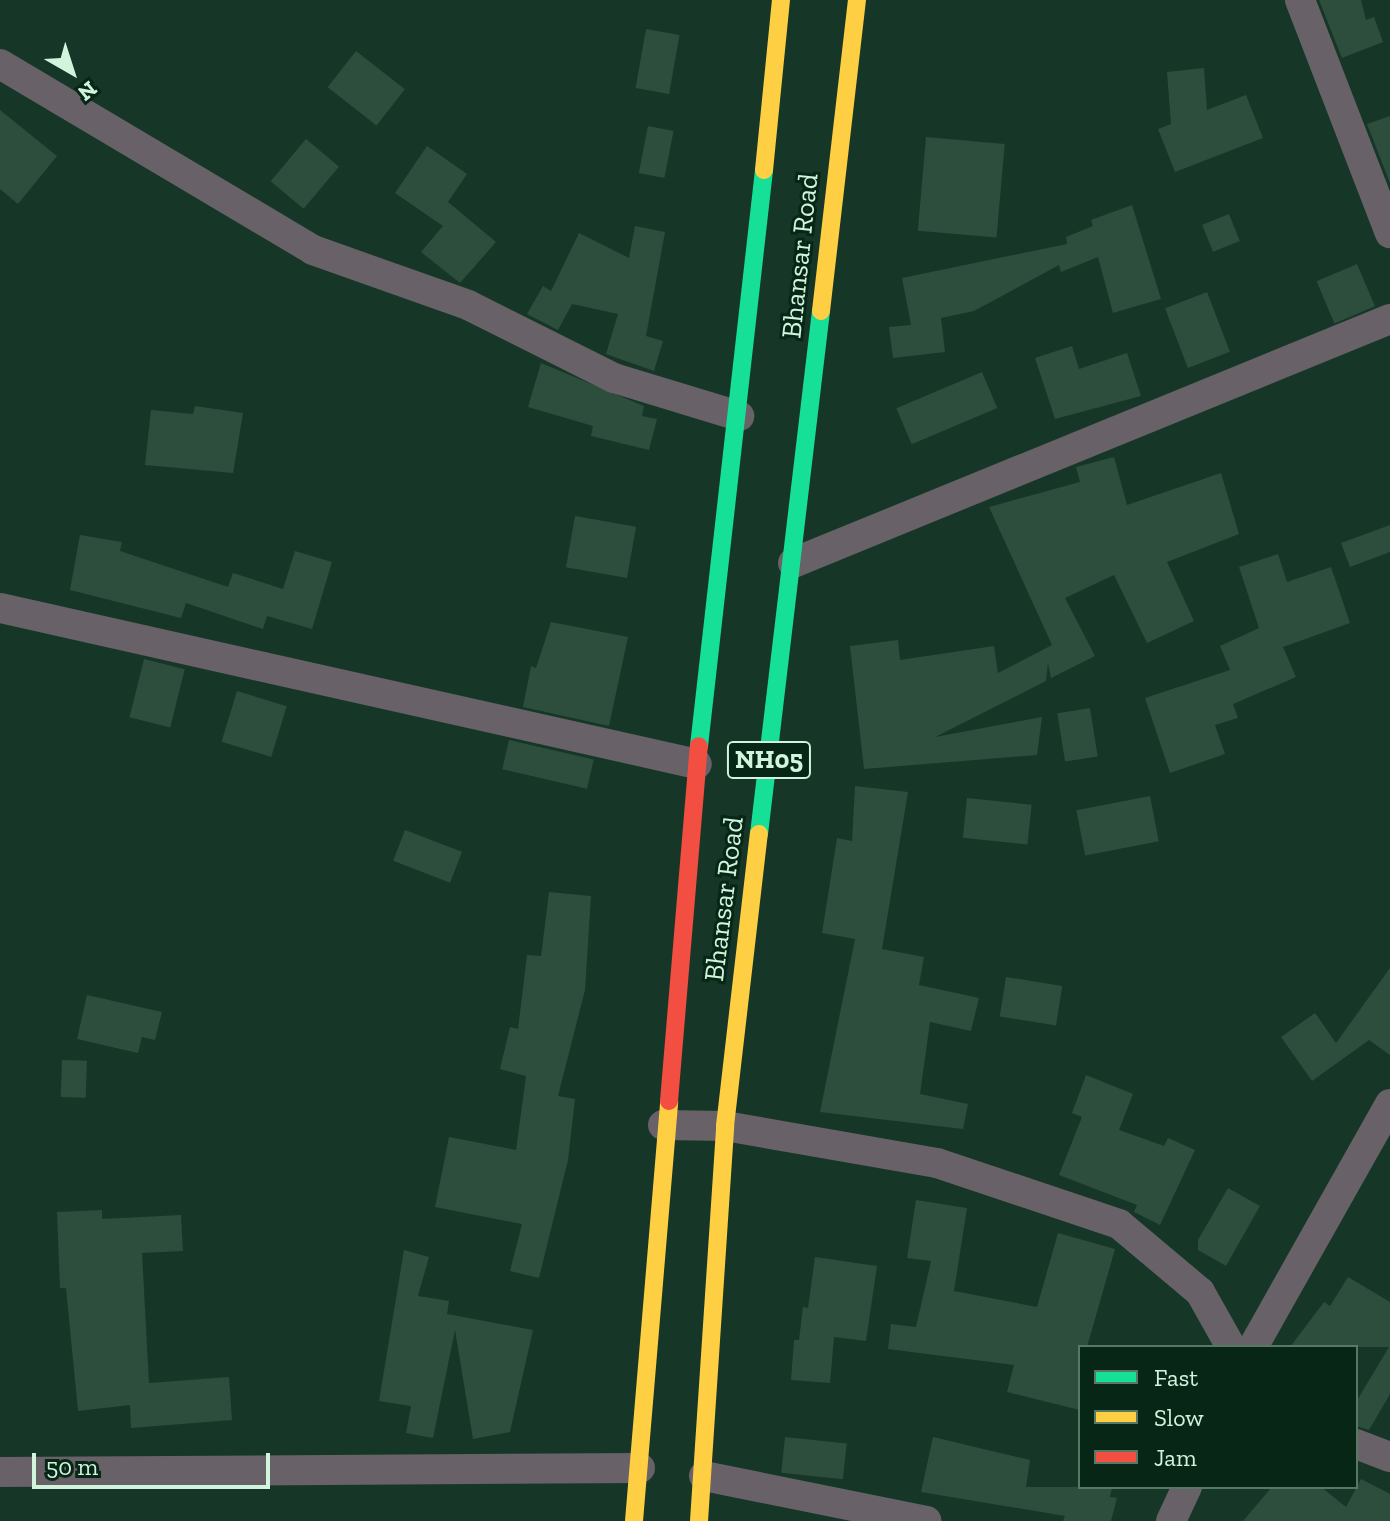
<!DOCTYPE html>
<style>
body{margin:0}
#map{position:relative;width:1390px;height:1521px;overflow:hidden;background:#163727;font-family:"Zilla Slab",serif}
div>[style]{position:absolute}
.building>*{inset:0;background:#2d4d3d;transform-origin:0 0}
.street>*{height:30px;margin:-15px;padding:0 15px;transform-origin:15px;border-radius:15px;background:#686168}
.fast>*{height:18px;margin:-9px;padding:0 9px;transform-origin:9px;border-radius:9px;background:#16e098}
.slow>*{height:18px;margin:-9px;padding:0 9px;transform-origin:9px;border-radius:9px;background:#ffcf43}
.jam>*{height:18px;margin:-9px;padding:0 9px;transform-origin:9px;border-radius:9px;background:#f24e42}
span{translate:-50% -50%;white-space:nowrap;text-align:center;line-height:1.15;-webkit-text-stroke:6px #082616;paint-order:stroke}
.shield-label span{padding:2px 6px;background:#082616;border:2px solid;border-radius:6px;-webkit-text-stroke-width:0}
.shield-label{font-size:26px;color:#d1f4dd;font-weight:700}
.street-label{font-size:28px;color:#d1f4dd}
.legend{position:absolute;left:1078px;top:1345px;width:280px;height:144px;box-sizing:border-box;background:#082616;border:2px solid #587866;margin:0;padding:10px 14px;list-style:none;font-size:24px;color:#d1f4dd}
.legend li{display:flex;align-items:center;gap:16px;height:40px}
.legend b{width:40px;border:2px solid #587866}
.north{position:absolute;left:32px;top:32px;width:80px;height:80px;-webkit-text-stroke:6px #082616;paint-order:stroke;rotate:141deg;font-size:22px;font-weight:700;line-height:32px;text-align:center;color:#d1f4dd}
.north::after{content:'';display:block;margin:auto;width:28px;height:36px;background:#d1f4dd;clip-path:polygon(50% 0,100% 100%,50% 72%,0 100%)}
.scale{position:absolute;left:32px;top:1453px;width:238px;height:36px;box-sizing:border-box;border:4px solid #d1f4dd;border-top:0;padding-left:10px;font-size:24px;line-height:28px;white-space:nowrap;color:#d1f4dd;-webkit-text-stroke:6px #082616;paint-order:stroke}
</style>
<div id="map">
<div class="building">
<div style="clip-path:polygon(1319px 0,1361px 0,1366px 20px,1374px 17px,1383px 42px,1342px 58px)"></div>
<div style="left:646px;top:29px;width:34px;height:60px;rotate:10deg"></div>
<div style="left:356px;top:51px;width:62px;height:46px;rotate:38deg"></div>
<div style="clip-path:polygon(1204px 68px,1207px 110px,1246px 95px,1263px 138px,1175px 172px,1158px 129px,1171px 124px,1167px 72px)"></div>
<div style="clip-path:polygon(0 110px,57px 156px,18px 204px,0 189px)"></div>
<div style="clip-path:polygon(1390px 116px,1390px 183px,1367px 124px)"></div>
<div style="left:648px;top:126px;width:26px;height:48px;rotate:11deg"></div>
<div style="left:926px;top:137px;width:79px;height:94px;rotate:5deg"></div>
<div style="left:306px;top:139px;width:43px;height:55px;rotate:40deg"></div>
<div style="clip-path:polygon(427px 146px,467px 174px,448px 202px,496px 242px,460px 283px,421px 252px,443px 226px,395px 193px)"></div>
<div style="clip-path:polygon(1132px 205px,1161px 299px,1113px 313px,1098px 257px,1061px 272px,1059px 265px,974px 311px,941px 318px,945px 352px,893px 358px,889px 327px,911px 325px,902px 278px,1067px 244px,1066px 237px,1093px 226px,1091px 220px)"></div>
<div style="left:1229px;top:214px;width:29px;height:29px;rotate:68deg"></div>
<div style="clip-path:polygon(635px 226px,665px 232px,646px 336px,663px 341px,654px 371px,606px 354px,618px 314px,572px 304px,558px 330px,527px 314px,543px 286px,551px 291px,579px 233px,629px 258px)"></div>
<div style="left:1357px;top:264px;width:46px;height:44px;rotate:67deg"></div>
<div style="left:1207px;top:292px;width:64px;height:45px;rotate:69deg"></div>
<div style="clip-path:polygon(1072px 346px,1079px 369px,1127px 353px,1141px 396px,1055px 419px,1035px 358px)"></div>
<div style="clip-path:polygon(541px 363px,644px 406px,642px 416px,657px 419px,649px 450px,591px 436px,593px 426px,528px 407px)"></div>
<div style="left:982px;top:372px;width:39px;height:93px;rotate:67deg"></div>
<div style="clip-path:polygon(195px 406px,243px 413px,233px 473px,145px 465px,151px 410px,193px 414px)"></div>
<div style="clip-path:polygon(1114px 457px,1127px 505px,1221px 473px,1239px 534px,1167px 562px,1194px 621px,1147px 643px,1114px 575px,1065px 598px,1095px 656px,1051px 678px,1048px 663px,1046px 681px,935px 737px,1042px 717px,1037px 755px,864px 769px,850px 646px,898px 640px,900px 660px,994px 646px,998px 673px,1052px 645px,989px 507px,1080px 482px,1076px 467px)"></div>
<div style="left:575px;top:516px;width:62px;height:52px;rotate:10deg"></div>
<div style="clip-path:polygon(1390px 525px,1390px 552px,1350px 567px,1341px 543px)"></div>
<div style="clip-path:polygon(80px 535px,122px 542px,120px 551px,228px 587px,233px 573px,283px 589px,295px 551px,332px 562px,312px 629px,267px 616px,263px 629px,186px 603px,181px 618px,70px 590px)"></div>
<div style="clip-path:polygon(1278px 554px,1287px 582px,1331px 567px,1350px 623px,1283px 647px,1296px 677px,1233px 704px,1238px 718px,1215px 725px,1225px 754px,1170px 773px,1145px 698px,1230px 670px,1220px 646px,1259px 628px,1239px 567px)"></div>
<div style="clip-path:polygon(551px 622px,628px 637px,609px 726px,523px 707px,531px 666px,536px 668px)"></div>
<div style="left:144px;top:659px;width:42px;height:60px;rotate:14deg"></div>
<div style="left:237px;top:691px;width:52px;height:53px;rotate:17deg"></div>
<div style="left:1090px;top:708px;width:49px;height:33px;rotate:81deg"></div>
<div style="left:509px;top:740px;width:87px;height:30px;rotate:13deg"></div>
<div style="clip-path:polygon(855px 786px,908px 792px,882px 949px,924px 957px,919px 985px,979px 998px,971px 1031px,930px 1022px,920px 1094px,968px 1104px,963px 1129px,820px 1112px,855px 939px,822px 933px,837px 838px,852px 841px)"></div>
<div style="left:1150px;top:796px;width:46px;height:75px;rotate:79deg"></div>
<div style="left:967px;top:798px;width:65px;height:40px;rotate:6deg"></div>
<div style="left:405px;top:830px;width:61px;height:33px;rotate:21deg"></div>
<div style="clip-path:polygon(549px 892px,591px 896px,585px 990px,558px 1096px,575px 1099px,568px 1160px,539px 1278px,510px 1271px,522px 1224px,435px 1207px,449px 1137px,516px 1150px,526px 1076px,500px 1069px,510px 1027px,518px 1029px,527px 955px,541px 956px)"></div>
<div style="clip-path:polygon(1390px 968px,1390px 1055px,1369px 1040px,1312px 1081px,1281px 1037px,1315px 1013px,1336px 1043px)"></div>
<div style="left:1006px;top:977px;width:57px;height:40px;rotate:9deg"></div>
<div style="clip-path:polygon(87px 995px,162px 1012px,155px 1040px,142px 1037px,138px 1053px,77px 1039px)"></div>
<div style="left:62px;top:1060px;width:25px;height:37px;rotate:2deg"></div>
<div style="clip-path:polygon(1086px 1075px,1133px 1094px,1119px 1130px,1164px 1146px,1168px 1138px,1195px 1150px,1160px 1225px,1134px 1212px,1137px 1205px,1059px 1175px,1082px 1117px,1072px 1113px)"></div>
<div style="clip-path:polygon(1228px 1188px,1260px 1206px,1226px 1266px,1198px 1250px,1198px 1240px)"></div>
<div style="clip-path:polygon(916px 1200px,967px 1208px,954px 1291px,1037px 1307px,1058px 1233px,1115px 1249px,1087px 1347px,1080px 1347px,1080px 1410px,1007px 1392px,1014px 1365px,888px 1349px,891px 1324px,916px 1327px,931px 1261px,907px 1258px)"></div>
<div style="clip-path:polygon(102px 1210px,102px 1219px,181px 1215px,183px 1251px,142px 1253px,149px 1383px,229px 1377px,232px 1420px,131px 1428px,130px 1405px,78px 1411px,66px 1288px,60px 1288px,57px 1212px)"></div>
<div style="clip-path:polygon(404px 1250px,429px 1257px,418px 1296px,449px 1301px,447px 1314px,533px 1330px,510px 1432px,473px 1439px,455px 1330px,433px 1438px,406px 1433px,411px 1406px,379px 1401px)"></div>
<div style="clip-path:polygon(815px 1257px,877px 1266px,866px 1341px,834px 1337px,830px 1383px,791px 1380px,794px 1340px,799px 1340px,803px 1307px,808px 1308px)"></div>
<div style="clip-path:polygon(1348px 1277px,1390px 1302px,1390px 1394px,1369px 1430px,1356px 1426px,1356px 1402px,1389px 1347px,1290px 1347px,1324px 1302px,1330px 1306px)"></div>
<div style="left:785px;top:1437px;width:62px;height:36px;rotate:6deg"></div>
<div style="clip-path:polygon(933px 1437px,1030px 1460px,1026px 1487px,1112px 1487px,1110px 1497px,1117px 1498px,1111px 1521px,1063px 1521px,1065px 1516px,921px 1492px)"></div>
<div style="clip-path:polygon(1361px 1479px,1390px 1494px,1390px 1521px,1243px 1521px,1272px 1487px,1321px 1487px,1346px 1507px)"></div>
</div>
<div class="street">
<div style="left:1300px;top:0;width:250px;rotate:68.9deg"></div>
<div style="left:0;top:64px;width:364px;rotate:30.7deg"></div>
<div style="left:313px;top:250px;width:164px;rotate:19.5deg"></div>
<div style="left:468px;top:305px;width:163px;rotate:26.6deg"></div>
<div style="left:614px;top:378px;width:131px;rotate:16.9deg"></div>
<div style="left:793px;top:563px;width:645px;rotate:-22.23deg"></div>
<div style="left:0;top:608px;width:714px;rotate:12.62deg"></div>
<div style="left:663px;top:1125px;width:62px;rotate:0.9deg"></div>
<div style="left:725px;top:1126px;width:215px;rotate:9.9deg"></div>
<div style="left:937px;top:1163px;width:192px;rotate:18.5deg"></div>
<div style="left:1119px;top:1224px;width:106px;rotate:40deg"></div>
<div style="left:1200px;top:1292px;width:63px;rotate:60.6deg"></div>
<div style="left:1253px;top:1347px;width:279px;rotate:-60.6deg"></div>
<div style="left:1356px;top:1444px;width:36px;rotate:21deg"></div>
<div style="left:0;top:1472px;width:640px;rotate:-0.36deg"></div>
<div style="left:704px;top:1476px;width:227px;rotate:11.4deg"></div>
<div style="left:1171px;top:1521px;width:38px;rotate:-65deg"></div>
</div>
<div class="fast">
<div style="left:699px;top:746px;width:580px;rotate:-83.56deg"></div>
<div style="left:759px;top:834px;width:527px;rotate:-83.24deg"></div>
</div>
<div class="slow">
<div style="left:764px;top:170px;width:171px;rotate:-84.3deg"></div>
<div style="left:821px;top:311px;width:313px;rotate:-83.4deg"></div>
<div style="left:634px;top:1521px;width:421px;rotate:-85.2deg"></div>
<div style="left:699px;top:1521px;width:396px;rotate:-86.2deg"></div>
<div style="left:725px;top:1126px;width:294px;rotate:-83.4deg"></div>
</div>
<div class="jam">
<div style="left:669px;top:1101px;width:356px;rotate:-85.2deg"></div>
</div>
<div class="shield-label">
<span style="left:769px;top:760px">NH05</span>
</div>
<div class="street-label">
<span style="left:800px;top:256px;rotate:-84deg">Bhansar Road</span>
<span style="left:724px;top:899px;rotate:-83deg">Bhansar Road</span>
</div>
<ul class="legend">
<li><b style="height:10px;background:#16e098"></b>Fast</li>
<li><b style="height:10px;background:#ffcf43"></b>Slow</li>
<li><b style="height:10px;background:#f24e42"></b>Jam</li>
</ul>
<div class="north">N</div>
<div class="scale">50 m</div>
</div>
